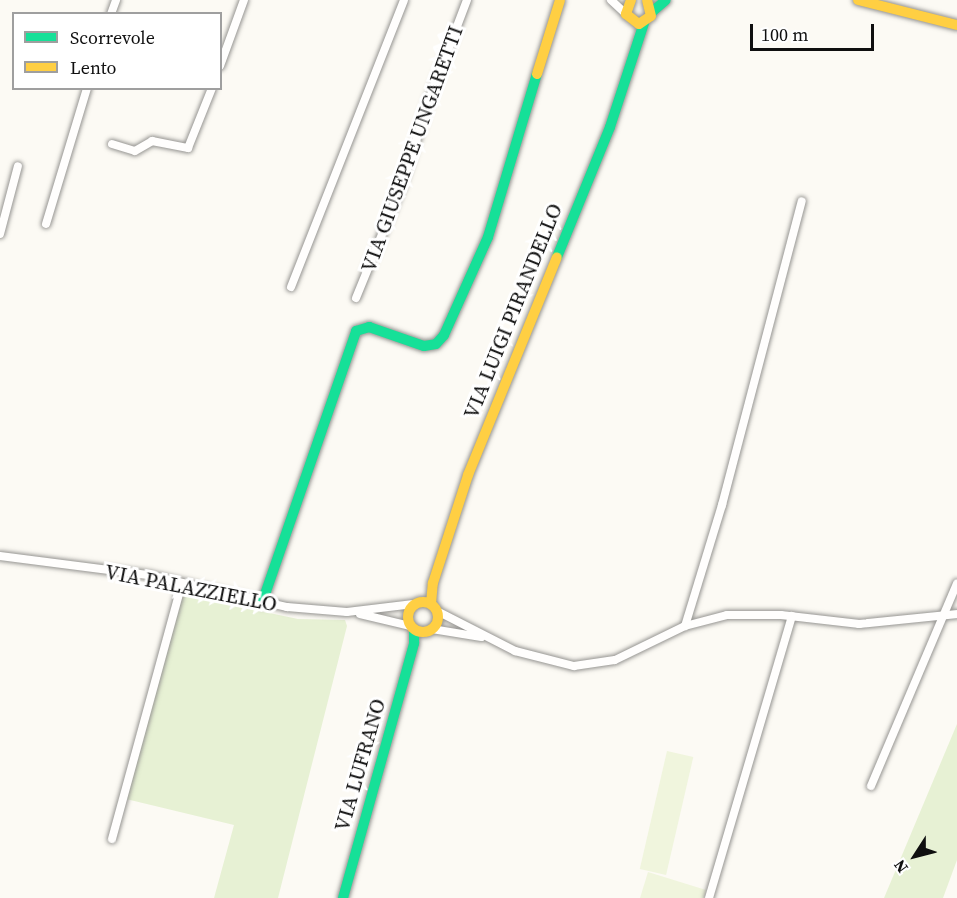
<!DOCTYPE html>
<style>
body{margin:0}
#map{position:relative;width:957px;height:898px;overflow:hidden;background:#fcfaf4;font-family:"Source Serif 4",serif}
div>[style]{position:absolute}
.green>*{inset:0;background:#e7f1d4}
.pitch>*{inset:0;background:#f0f5dd;transform-origin:0 0}
.roads{filter:drop-shadow(0 0 2px #969592) drop-shadow(0 0 2px #969592)}
.street>*{height:8px;margin:-4px;padding:0 4px;transform-origin:4px;border-radius:4px;background:#fffefd}
.fast>*{height:10px;margin:-5px;padding:0 5px;transform-origin:5px;border-radius:5px;background:#16e098}
.slow>*{height:10px;margin:-5px;padding:0 5px;transform-origin:5px;border-radius:5px;background:#ffcf43}
.slow>.ring{margin:-5px;padding:0;box-sizing:content-box;background:none;border:10px solid #ffcf43;border-radius:50%}
span{translate:-50% -50%;white-space:nowrap;text-align:center;line-height:1.15;-webkit-text-stroke:6px #fff;paint-order:stroke}
.street-label{font-size:21px;color:#0f0f0f}
.legend{position:absolute;left:12px;top:12px;width:210px;height:78px;box-sizing:border-box;background:#fff;border:2px solid #9f9f9f;margin:0;padding:8px 10px;list-style:none;font-size:18px;color:#0f0f0f}
.legend li{display:flex;align-items:center;gap:12px;height:30px}
.legend b{width:30px;border:2px solid #9f9f9f}
.north{position:absolute;left:885px;top:826px;width:60px;height:60px;-webkit-text-stroke:4px #fff;paint-order:stroke;rotate:234deg;font-size:16px;font-weight:700;line-height:24px;text-align:center;color:#0f0f0f}
.north::after{content:'';display:block;margin:auto;width:21px;height:27px;background:#0f0f0f;clip-path:polygon(50% 0,100% 100%,50% 72%,0 100%)}
.scale{position:absolute;left:750px;top:24px;width:124px;height:27px;box-sizing:border-box;border:3px solid #0f0f0f;border-top:0;padding-left:8px;font-size:18px;line-height:21px;white-space:nowrap;color:#0f0f0f;-webkit-text-stroke:4px #fff;paint-order:stroke}
</style>
<div id="map">
<div class="green">
<div style="clip-path:polygon(183px 595px,298px 619px,345px 620px,347px 626px,278px 898px,214px 898px,234px 825px,126px 799px)"></div>
<div style="clip-path:polygon(957px 724px,957px 860px,943px 898px,884px 898px)"></div>
</div>
<div class="pitch">
<div style="left:667px;top:751px;width:27px;height:121px;rotate:13deg"></div>
<div style="clip-path:polygon(648px 872px,706px 890px,704px 898px,640px 898px)"></div>
</div>
<div class="roads">
<div class="street">
<div style="left:611px;top:0;width:21px;rotate:43deg"></div>
<div style="left:111px;top:14px;width:15px;rotate:-70deg"></div>
<div style="left:220px;top:66px;width:70px;rotate:-70deg"></div>
<div style="left:112px;top:144px;width:24px;rotate:17deg"></div>
<div style="left:135px;top:151px;width:20px;rotate:-30deg"></div>
<div style="left:152px;top:141px;width:37px;rotate:11deg"></div>
<div style="left:188px;top:148px;width:65px;rotate:-68.2deg"></div>
<div style="left:46px;top:224px;width:142px;rotate:-73.2deg"></div>
<div style="left:0;top:234px;width:70px;rotate:-75.2deg"></div>
<div style="left:291px;top:287px;width:308px;rotate:-68.5deg"></div>
<div style="left:356px;top:298px;width:122px;rotate:-67.8deg"></div>
<div style="left:402px;top:185px;width:89px;rotate:-72.4deg"></div>
<div style="left:429px;top:100px;width:107px;rotate:-69.2deg"></div>
<div style="left:0;top:556px;width:149px;rotate:7.3deg"></div>
<div style="left:148px;top:575px;width:143px;rotate:13deg"></div>
<div style="left:287px;top:607px;width:60px;rotate:4.8deg"></div>
<div style="left:347px;top:612px;width:67px;rotate:-6.8deg"></div>
<div style="left:437px;top:611px;width:88px;rotate:27.1deg"></div>
<div style="left:515px;top:651px;width:61px;rotate:14.3deg"></div>
<div style="left:574px;top:666px;width:41px;rotate:-8.3deg"></div>
<div style="left:615px;top:660px;width:78px;rotate:-25.9deg"></div>
<div style="left:685px;top:626px;width:43px;rotate:-14.7deg"></div>
<div style="left:727px;top:615px;width:54px"></div>
<div style="left:781px;top:615px;width:79px;rotate:6.6deg"></div>
<div style="left:859px;top:624px;width:99px;rotate:-5.8deg"></div>
<div style="left:360px;top:614px;width:51px;rotate:13.5deg"></div>
<div style="left:685px;top:626px;width:127px;rotate:-73deg"></div>
<div style="left:722px;top:505px;width:314px;rotate:-75.3deg"></div>
<div style="left:432px;top:629px;width:50px;rotate:9.3deg"></div>
<div style="left:871px;top:786px;width:220px;rotate:-67deg"></div>
<div style="left:112px;top:839px;width:265px;rotate:-74.7deg"></div>
<div style="left:709px;top:898px;width:294px;rotate:-73.6deg"></div>
</div>
<div class="fast">
<div style="left:652px;top:12px;width:18px;rotate:-41deg"></div>
<div style="left:557px;top:257px;width:140px;rotate:-67.8deg"></div>
<div style="left:610px;top:127px;width:109px;rotate:-71.9deg"></div>
<div style="left:262px;top:603px;width:288px;rotate:-70.9deg"></div>
<div style="left:356px;top:331px;width:14px;rotate:-17deg"></div>
<div style="left:369px;top:327px;width:58px;rotate:19.1deg"></div>
<div style="left:424px;top:346px;width:12px;rotate:-9deg"></div>
<div style="left:436px;top:344px;width:12px;rotate:-48deg"></div>
<div style="left:444px;top:335px;width:107px;rotate:-65.8deg"></div>
<div style="left:488px;top:237px;width:170px;rotate:-73.3deg"></div>
<div style="left:343px;top:898px;width:265px;rotate:-74.4deg"></div>
<div style="left:414px;top:643px;width:13px;rotate:-90deg"></div>
</div>
<div class="slow">
<div style="left:631px;top:0;width:15px;rotate:110deg"></div>
<div style="left:626px;top:14px;width:16px;rotate:38deg"></div>
<div style="left:639px;top:24px;width:14px;rotate:-34deg"></div>
<div style="left:651px;top:16px;width:16px;rotate:-104deg"></div>
<div style="left:858px;top:0;width:102px;rotate:14.2deg"></div>
<div style="left:537px;top:74px;width:77px;rotate:-72.7deg"></div>
<div class="ring" style="left:408px;top:602px;width:20px;height:20px"></div>
<div style="left:431px;top:604px;width:21px;rotate:-85deg"></div>
<div style="left:433px;top:583px;width:114px;rotate:-72deg"></div>
<div style="left:468px;top:475px;width:235px;rotate:-67.8deg"></div>
</div>
</div>
<div class="street-label">
<span style="left:412px;top:149px;rotate:-70deg">VIA GIUSEPPE UNGARETTI</span>
<span style="left:513px;top:311px;rotate:-68deg">VIA LUIGI PIRANDELLO</span>
<span style="left:191px;top:588px;rotate:11deg">VIA PALAZZIELLO</span>
<span style="left:360px;top:765px;rotate:-74deg">VIA LUFRANO</span>
</div>
<ul class="legend">
<li><b style="height:8px;background:#16e098"></b>Scorrevole</li>
<li><b style="height:8px;background:#ffcf43"></b>Lento</li>
</ul>
<div class="north">N</div>
<div class="scale">100 m</div>
</div>
